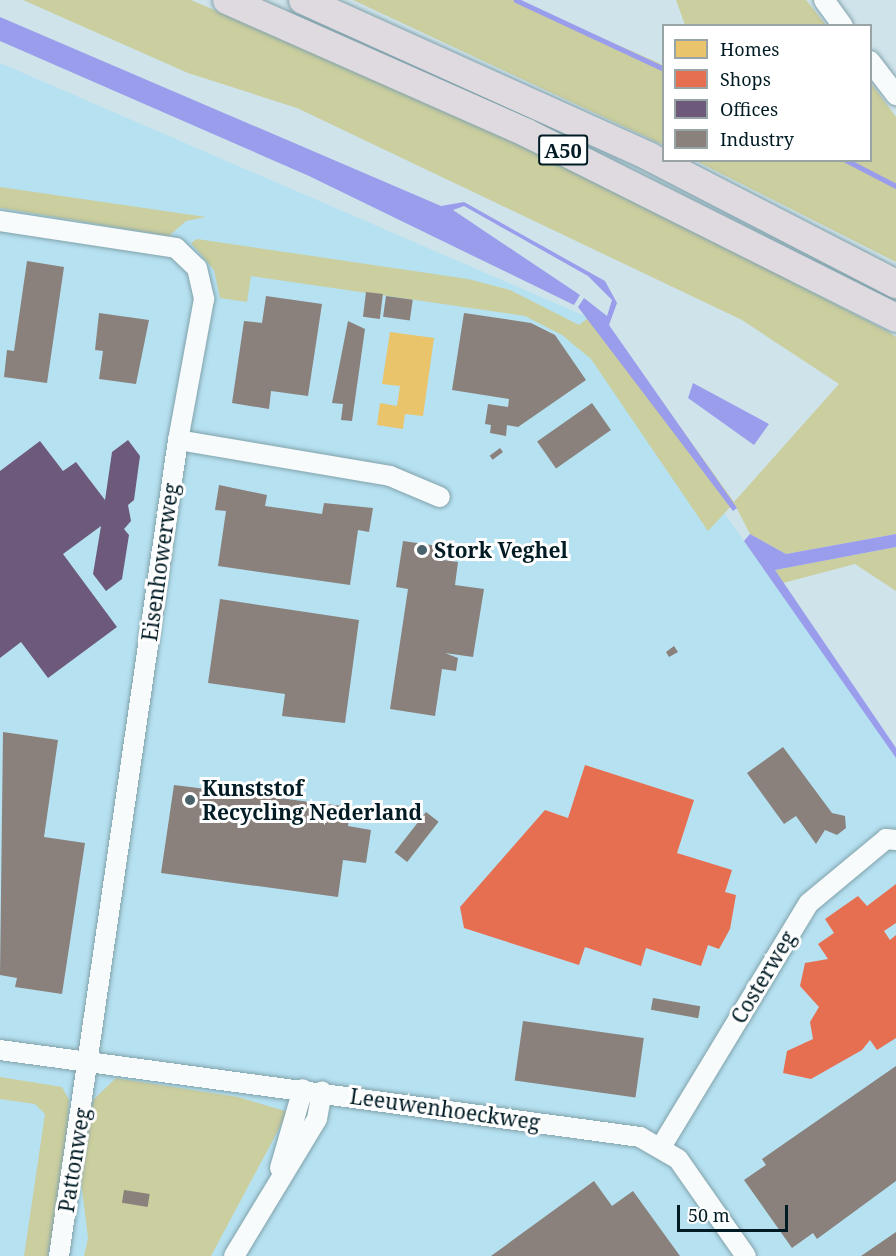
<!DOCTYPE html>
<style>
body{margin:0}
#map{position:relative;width:896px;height:1256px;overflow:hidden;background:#cfe3eb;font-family:"Noto Serif",serif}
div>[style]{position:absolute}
.built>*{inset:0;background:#b6e1f1}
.green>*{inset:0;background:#cbce9e}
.water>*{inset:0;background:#999dec}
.homes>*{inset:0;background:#e9c46a}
.shops>*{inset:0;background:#e76f51}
.offices>*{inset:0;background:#6d597a}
.industry>*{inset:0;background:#8a817c;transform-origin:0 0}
.stream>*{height:4.5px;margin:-2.25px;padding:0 2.25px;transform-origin:2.25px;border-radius:2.25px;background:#999dec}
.roads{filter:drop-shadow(0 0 2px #81a2ab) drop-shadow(0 0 2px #81a2ab)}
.minor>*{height:20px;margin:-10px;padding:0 10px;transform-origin:10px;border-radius:10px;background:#f8fbfc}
.highway>*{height:28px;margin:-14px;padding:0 14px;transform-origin:14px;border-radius:14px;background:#dfdae0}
.dots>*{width:16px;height:16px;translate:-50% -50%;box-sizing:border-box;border:3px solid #fff;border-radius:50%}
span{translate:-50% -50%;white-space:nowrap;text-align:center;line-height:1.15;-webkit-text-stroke:6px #fff;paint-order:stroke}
.shield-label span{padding:2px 4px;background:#fff;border:2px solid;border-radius:4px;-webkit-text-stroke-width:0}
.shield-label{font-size:20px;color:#001b24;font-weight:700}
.poi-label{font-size:21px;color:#001b24;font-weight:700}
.left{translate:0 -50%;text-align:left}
.street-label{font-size:21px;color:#001b24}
.legend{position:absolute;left:662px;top:24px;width:210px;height:138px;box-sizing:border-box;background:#fff;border:2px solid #99a4a7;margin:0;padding:8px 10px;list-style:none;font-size:18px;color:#001b24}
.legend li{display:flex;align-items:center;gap:12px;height:30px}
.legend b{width:30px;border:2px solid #99a4a7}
.scale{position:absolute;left:677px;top:1205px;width:111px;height:27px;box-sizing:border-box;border:3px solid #001b24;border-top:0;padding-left:8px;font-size:18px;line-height:21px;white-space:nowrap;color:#001b24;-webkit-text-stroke:4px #fff;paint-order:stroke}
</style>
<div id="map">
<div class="built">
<div style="clip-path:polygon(0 63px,585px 316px,896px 756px,896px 1256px,0 1256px)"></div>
</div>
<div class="green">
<div style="clip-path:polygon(23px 0,191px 0,537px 149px,887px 331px,896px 337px,896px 534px,786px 554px,750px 534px,734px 503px,708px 531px,591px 359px,562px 335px,525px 316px,251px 276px,247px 302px,220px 298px,214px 270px,191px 243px,197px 239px,468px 279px,510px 290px,579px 325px,597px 311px,734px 502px,839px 384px,742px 320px,297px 108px,188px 73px)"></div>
<div style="clip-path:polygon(353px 0,515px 0,659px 63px,663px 66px,663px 145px)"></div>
<div style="clip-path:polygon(676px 0,806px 0,826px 25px,685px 25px)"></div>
<div style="clip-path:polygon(871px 83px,896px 117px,896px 262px,696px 161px,870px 160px)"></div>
<div style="clip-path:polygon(0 187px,206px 217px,186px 221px,169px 236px,0 208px)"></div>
<div style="clip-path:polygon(896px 547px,896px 591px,855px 564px,783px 583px,775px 570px)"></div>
<div style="clip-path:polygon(0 1077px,62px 1087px,69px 1100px,67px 1153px,48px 1256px,24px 1256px,45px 1114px,35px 1104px,0 1099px)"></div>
<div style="clip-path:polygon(116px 1078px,238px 1097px,288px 1112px,211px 1256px,84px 1256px,88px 1238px,80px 1173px,93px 1100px)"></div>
</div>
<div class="water">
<div style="clip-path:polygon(0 17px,441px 206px,464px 202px,605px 281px,617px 303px,609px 325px,737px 508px,733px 511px,578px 307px,584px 298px,607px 316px,612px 300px,588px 276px,464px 206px,453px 210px,580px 295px,574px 305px,309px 176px,0 41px)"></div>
<div style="clip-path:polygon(693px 383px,769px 424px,754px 445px,688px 398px)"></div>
<div style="clip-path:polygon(750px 534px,786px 554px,896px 534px,896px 547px,775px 570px,896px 748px,896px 758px,744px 541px)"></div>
</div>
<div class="homes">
<div style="clip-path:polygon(390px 332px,434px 338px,423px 416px,405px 414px,403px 429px,377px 425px,380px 403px,397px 406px,400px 386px,382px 384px)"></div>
</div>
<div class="shops">
<div style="clip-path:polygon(585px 765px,694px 800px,677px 853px,732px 870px,725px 892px,736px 895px,730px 929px,719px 949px,708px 945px,701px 966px,646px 948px,641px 966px,585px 947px,579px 965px,464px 928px,460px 907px,545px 810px,568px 818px)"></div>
<div style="clip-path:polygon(896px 884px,896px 923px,884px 931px,890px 940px,896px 935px,896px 1038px,877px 1050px,870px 1040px,862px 1050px,811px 1079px,783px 1073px,787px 1051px,813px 1039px,810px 1022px,819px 1007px,800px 986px,805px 963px,828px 959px,818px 944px,834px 933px,825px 919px,858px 896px,867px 906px)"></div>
</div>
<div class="offices">
<div style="clip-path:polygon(128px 440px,140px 456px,134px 500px,128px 505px,131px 521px,124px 529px,129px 535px,122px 579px,106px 591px,93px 574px,101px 526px,63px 554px,117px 627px,48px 678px,21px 642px,0 658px,0 471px,40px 441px,63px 471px,76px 462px,105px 500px,112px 452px)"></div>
</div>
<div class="industry">
<div style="clip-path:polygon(27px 261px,64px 267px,47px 383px,4px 377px,7px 350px,14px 351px)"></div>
<div style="left:366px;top:292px;width:17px;height:25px;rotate:7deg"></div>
<div style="clip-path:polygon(266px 296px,322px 304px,308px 396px,271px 391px,269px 409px,232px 403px,244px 321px,262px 323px)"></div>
<div style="left:386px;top:296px;width:27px;height:21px;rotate:8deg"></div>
<div style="clip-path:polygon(99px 313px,149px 320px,136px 384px,99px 379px,103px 351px,95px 350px)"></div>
<div style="clip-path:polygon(464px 313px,531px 323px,555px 335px,586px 380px,518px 427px,507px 425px,506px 436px,490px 433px,491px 425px,485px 424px,488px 404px,508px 407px,509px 399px,452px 390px)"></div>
<div style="clip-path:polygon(348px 321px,365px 329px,352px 421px,341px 420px,343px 404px,332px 403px)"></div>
<div style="left:592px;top:403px;width:33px;height:67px;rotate:55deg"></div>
<div style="left:500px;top:448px;width:5px;height:13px;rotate:53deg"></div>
<div style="clip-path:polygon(219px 485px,267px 495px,265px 506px,294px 510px,322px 514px,324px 503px,373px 508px,369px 532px,358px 530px,350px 585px,218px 566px,226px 511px,215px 510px)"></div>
<div style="clip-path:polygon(403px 541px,438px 546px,436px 559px,458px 562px,455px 585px,484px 589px,473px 657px,445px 653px,458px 658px,456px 671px,442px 669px,435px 716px,390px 709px,408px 589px,396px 587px)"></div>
<div style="clip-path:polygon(220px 599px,359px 620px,345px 723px,282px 716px,285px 694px,208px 683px)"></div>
<div style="clip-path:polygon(674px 646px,678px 652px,669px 657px,666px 652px)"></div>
<div style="clip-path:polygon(3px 732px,58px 740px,44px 837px,85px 843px,62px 994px,15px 987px,17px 978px,0 975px)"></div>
<div style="clip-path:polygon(783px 747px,832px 813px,845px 816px,846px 828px,837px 835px,825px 830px,816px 844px,796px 816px,784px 824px,747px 773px)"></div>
<div style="clip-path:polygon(174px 785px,351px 807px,348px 826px,371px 830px,366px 863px,343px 860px,338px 897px,161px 873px)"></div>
<div style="left:426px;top:812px;width:16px;height:51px;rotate:38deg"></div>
<div style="left:653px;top:998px;width:48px;height:12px;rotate:10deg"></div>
<div style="left:523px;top:1021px;width:122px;height:60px;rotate:8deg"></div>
<div style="clip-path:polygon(896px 1066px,896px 1181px,817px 1239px,813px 1233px,792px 1248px,744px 1180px,766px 1165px,762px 1159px)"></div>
<div style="clip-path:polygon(594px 1181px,612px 1206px,633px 1191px,680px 1256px,491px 1256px)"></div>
<div style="left:124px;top:1190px;width:26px;height:13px;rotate:9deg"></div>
<div style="clip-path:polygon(896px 1232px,896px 1256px,861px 1256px)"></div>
</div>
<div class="stream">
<div style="left:516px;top:0;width:163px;rotate:25deg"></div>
<div style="left:846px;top:160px;width:56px;rotate:27.5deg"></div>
</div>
<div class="roads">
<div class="minor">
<div style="left:824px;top:0;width:32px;rotate:54deg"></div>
<div style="left:870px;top:61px;width:43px;rotate:52.6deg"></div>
<div style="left:0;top:221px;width:178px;rotate:8.7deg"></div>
<div style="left:176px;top:248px;width:29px;rotate:44deg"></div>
<div style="left:197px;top:268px;width:32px;rotate:77deg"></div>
<div style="left:204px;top:299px;width:143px;rotate:100.4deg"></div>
<div style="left:178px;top:440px;width:825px;rotate:98.3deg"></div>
<div style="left:178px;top:440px;width:215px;rotate:9.6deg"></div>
<div style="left:390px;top:476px;width:54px;rotate:22.8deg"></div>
<div style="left:0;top:1050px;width:646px;rotate:7.74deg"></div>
<div style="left:640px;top:1137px;width:44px;rotate:30.1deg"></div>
<div style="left:678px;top:1159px;width:118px;rotate:55deg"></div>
<div style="left:661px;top:1147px;width:285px;rotate:-58.8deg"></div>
<div style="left:809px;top:903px;width:100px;rotate:-39.7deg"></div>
<div style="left:886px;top:839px;width:10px;rotate:6deg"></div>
<div style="left:280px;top:1168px;width:82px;rotate:-73.8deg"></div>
<div style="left:234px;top:1256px;width:160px;rotate:-58.8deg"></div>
<div style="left:317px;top:1119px;width:28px;rotate:-80deg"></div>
</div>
<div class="highway">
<div style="left:227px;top:0;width:328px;rotate:23.9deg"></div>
<div style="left:527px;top:133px;width:413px;rotate:26.6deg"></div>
<div style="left:303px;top:0;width:381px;rotate:24.3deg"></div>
<div style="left:650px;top:157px;width:277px;rotate:27.3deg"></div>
</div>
</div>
<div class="dots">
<div style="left:422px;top:550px;background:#48616a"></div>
<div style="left:190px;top:800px;background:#48616a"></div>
</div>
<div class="shield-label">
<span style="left:563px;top:150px">A50</span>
</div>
<div class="poi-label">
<span class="left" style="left:434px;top:550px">Stork Veghel</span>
<span class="left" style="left:202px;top:800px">Kunststof<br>Recycling Nederland</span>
</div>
<div class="street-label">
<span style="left:160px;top:562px;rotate:-82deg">Eisenhowerweg</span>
<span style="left:763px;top:977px;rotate:-59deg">Costerweg</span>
<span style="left:445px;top:1109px;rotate:8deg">Leeuwenhoeckweg</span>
<span style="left:74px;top:1160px;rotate:-81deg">Pattonweg</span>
</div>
<ul class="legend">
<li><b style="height:16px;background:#e9c46a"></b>Homes</li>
<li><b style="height:16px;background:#e76f51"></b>Shops</li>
<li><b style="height:16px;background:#6d597a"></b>Offices</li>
<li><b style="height:16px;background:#8a817c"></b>Industry</li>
</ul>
<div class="scale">50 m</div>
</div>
